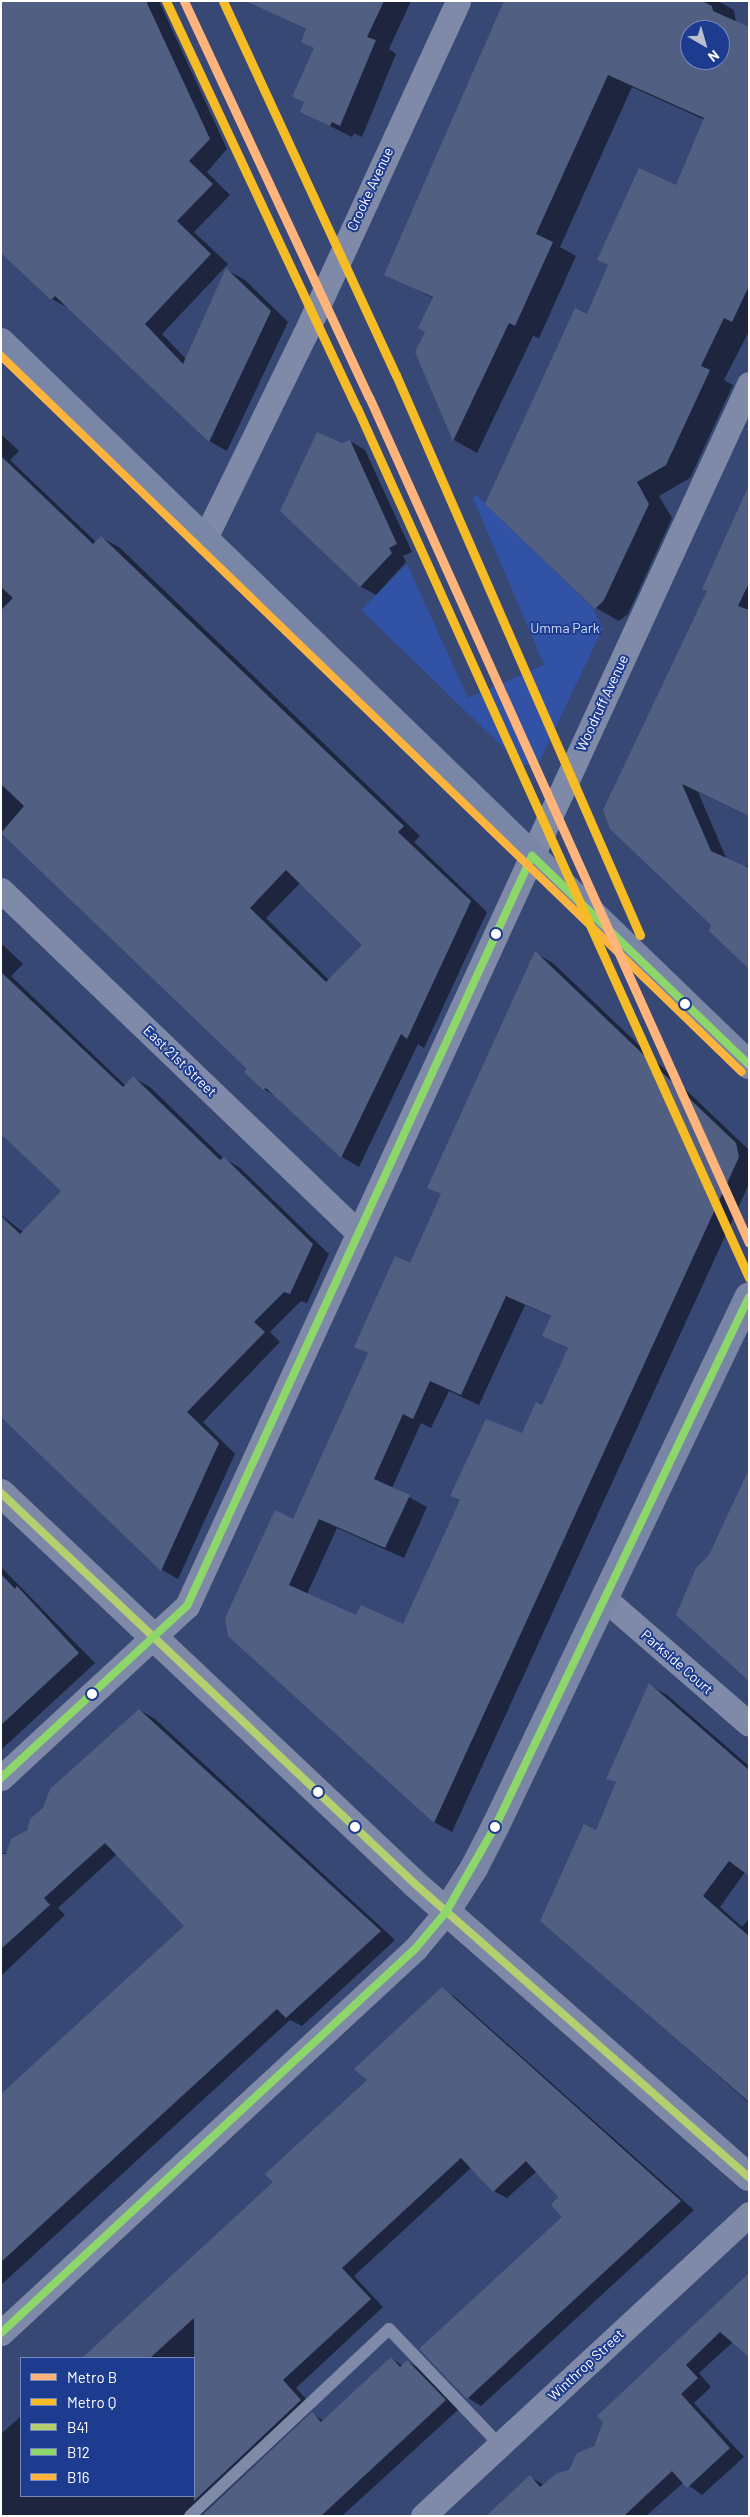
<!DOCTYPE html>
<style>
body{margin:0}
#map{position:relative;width:750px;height:2517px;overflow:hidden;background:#374875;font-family:Barlow,sans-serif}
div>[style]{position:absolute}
.green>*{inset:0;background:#3152a5}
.shadow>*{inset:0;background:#0007}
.building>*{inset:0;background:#515f83}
.service>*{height:12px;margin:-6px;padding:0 6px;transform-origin:6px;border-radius:6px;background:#7e8aa8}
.minor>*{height:25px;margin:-12.5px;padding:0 12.5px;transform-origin:12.5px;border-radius:12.5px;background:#7e8aa8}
.secondary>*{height:28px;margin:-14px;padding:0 14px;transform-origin:14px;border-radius:14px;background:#7a86a5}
.primary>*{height:28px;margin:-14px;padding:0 14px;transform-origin:14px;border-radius:14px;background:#7e89a7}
.bus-1>*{height:8px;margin:-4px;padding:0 4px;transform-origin:4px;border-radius:4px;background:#b4d06e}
.bus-2>*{height:8px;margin:-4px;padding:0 4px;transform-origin:4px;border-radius:4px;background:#8dd76a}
.bus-3>*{height:8px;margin:-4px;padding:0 4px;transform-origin:4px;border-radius:4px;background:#fcb43e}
.metro-1>*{height:9px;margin:-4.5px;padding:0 4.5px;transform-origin:4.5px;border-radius:4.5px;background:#feb47a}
.metro-2>*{height:9px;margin:-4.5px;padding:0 4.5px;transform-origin:4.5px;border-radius:4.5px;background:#f6bc26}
.dots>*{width:14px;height:14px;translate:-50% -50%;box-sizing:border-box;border:2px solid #1d3b8f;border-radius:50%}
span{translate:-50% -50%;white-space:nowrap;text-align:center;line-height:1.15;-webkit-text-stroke:4px #1d3b8f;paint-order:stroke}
.street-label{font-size:14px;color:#fff}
.park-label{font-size:14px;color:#d1ddf9}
.frame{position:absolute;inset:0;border:2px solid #fff;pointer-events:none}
.legend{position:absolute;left:20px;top:2357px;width:175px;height:140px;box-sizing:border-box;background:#1d3b8f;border:1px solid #7789bc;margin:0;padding:6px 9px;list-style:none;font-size:15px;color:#fff}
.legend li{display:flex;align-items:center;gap:10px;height:25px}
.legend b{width:25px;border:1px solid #7789bc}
.north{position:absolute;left:680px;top:20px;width:50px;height:50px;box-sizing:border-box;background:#1d3b8f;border:1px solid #7789bc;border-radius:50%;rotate:142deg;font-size:14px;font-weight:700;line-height:20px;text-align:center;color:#fff}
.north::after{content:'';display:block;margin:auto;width:18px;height:22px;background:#b9bfcf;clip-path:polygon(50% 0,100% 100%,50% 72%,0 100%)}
</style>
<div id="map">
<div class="green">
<div style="clip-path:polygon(476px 495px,592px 607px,603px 628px,539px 762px,522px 766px,361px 610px,407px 564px,468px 698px,544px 665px,473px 498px)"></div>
</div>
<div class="shadow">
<div style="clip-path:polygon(3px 1px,159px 1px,227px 149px,207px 172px,230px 195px,194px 232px,228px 264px,162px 334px,187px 360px,227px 270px,245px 280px,288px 322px,227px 451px,209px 441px,70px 309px,52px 299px)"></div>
<div style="clip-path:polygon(268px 1px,411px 1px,389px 49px,396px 54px,362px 137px,354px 133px,352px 137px,302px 112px,306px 103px,294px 96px,315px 48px,302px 41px,307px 30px,265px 9px)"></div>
<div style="clip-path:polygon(evenodd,506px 1px,718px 1px,734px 10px,736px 23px,749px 28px,749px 331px,724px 380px,733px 385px,690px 478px,659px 496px,672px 518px,628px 614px,619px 621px,596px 608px,587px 315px,610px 266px,598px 260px,676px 187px,705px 120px,632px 87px,560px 247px,576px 256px,539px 338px,533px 336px,477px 453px,454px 440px,416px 352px,426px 331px,433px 298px,386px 274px,506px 1px,690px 30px,720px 30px,720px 60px,690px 60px,690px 30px)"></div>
<div style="clip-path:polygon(evenodd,1px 434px,19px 451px,10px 460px,97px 543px,102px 538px,119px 547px,420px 836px,414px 842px,487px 912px,424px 1048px,418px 1044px,359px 1167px,342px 1157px,278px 1098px,264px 1089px,246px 1071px,248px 1069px,1px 831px,1px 434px,300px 883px,364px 945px,329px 980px,266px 918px,300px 883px)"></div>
<div style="clip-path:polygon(350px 441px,365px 450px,412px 552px,403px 556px,406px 562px,376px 595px,360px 586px,342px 445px)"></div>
<div style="clip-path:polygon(749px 488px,749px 816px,698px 792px,727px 860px,746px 868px,749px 862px,749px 967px,713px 924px,612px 828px)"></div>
<div style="clip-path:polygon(1px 943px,23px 964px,11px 976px,126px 1086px,134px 1078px,150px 1087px,223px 1158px,240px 1168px,329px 1254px,307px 1303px,301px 1301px,270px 1332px,280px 1342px,203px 1422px,235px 1454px,178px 1579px,162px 1570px,1px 1415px,1px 1215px,23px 1232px,63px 1191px,1px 1130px)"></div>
<div style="clip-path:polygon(evenodd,535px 953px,553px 963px,749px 1150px,749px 1184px,452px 1832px,434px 1822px,229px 1635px,294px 1521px,369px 1354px,355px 1346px,410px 1264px,442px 1195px,428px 1187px,535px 953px,525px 1305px,552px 1317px,544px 1336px,569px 1349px,543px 1407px,522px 1435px,452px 1496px,461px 1501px,404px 1626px,357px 1616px,307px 1594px,337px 1528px,404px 1558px,427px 1507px,392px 1488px,421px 1423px,431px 1428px,449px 1391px,479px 1405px,525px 1305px)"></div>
<div style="clip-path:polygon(1px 1567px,95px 1663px,1px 1750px)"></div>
<div style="clip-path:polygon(650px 1685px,667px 1695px,749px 1766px,749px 1874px,745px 1872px,720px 1907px,742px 1927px,749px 1919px,749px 2103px,541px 1920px,596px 1831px,617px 1783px,608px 1778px)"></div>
<div style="clip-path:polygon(140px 1710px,155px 1719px,395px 1940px,302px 2026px,290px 2020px,1px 2285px,1px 2095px,185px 1926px,117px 1854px,58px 1908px,65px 1915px,1px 1976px,1px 1854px,8px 1852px,44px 1808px)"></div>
<div style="clip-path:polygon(442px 1989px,455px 1997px,694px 2210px,481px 2406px,468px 2398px,421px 2349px,563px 2217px,560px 2197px,537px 2171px,507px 2198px,494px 2191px,472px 2167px,354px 2276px,383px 2307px,296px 2388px,314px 2408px,200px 2516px,1px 2516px,1px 2434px,21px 2416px,21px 2496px,194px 2496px,194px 2358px,84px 2358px,274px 2182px,368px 2080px)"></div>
<div style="clip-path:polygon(749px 2275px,733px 2342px,699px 2373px,711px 2387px,694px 2403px,744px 2457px,702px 2495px,684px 2482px,646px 2516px,487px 2516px,530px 2477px,544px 2485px,570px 2471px)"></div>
<div style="clip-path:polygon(391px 2358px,403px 2366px,408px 2362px,421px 2369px,459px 2409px,342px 2516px,204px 2516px,312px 2414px,324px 2421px)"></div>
</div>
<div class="building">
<div style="clip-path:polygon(1px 1px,146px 1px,210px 139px,189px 161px,213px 184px,177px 221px,211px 254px,145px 324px,183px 364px,226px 268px,271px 311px,209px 442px,55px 296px,51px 300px,1px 253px)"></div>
<div style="clip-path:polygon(246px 1px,384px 1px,367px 37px,376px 40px,340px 126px,332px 122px,330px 126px,300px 112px,304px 102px,292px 97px,314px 48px,301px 42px,306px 29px)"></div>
<div style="clip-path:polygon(evenodd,504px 1px,702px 1px,712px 6px,713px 11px,749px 27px,749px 286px,732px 322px,724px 318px,701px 366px,710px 370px,666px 465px,637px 482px,649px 504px,604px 600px,595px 609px,485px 504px,575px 308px,587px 314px,608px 265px,597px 260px,639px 168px,676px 185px,704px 118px,608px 75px,536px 234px,553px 242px,515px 326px,509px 323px,453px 441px,415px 352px,425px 332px,418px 328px,433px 297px,384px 275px,504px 1px,690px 30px,720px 30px,720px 60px,690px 60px,690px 30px)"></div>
<div style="clip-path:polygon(317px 432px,342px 443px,350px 440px,397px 544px,389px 548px,392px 553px,360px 587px,280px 511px)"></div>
<div style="clip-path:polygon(evenodd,1px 456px,93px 544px,101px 536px,404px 826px,398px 832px,471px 901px,407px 1039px,401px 1034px,341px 1158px,266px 1088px,263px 1090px,244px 1072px,247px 1069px,1px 833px,24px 806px,1px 784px,1px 610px,13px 598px,1px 587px,1px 456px,286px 870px,362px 945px,326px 982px,250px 908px,286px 870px)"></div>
<div style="clip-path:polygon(749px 485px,749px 583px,738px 606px,749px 610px,749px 816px,682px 784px,711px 851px,749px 868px,749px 969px,709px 931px,711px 925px,610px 829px,603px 810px,707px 591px,702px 589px)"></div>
<div style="clip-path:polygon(evenodd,535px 951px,736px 1143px,739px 1157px,434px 1823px,228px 1636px,225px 1618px,275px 1510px,293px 1519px,368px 1353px,354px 1347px,395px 1256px,410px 1263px,441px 1194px,427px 1188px,535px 951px,506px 1296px,551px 1316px,542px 1336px,568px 1348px,542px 1405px,536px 1402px,522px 1433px,486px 1419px,450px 1496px,460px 1500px,403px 1624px,361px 1605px,356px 1615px,289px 1585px,319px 1519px,385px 1548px,410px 1495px,374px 1479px,403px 1414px,413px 1419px,430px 1381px,461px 1395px,506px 1296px)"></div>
<div style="clip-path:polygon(1px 972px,123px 1087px,133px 1076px,220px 1160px,224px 1157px,313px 1244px,290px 1294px,284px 1292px,254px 1322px,265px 1332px,187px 1412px,219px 1443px,161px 1571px,1px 1417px,1px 1216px,20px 1234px,61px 1191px,1px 1134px)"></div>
<div style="clip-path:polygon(749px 1469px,749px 1681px,676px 1615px,696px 1568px,709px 1555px)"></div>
<div style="clip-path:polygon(1px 1574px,15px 1589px,17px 1586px,79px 1653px,1px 1725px)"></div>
<div style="clip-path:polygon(649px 1683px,749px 1770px,749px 1876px,729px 1861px,703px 1896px,749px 1936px,749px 2102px,540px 1921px,584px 1824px,596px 1830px,616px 1782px,606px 1779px)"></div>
<div style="clip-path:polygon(139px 1709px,381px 1931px,286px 2018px,277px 2009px,1px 2262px,1px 2094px,184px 1926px,105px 1843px,44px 1898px,50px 1905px,1px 1949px,1px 1854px,6px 1854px,11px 1839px,27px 1830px,30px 1819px,43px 1808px,50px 1789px)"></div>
<div style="clip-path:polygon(442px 1987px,681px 2201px,467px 2399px,419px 2349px,562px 2217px,551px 2205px,558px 2197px,526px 2161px,493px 2192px,461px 2158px,342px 2268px,371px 2299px,283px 2380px,301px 2400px,194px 2501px,194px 2318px,150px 2358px,82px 2358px,273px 2182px,265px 2174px,367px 2080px,354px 2069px)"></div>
<div style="clip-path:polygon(749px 2273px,749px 2357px,720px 2332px,686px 2365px,698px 2378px,681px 2394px,730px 2448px,687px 2488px,672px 2471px,624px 2516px,486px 2516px,530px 2475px,540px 2487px,557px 2473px,569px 2470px,577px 2453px,594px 2446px,603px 2422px,597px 2416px)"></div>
<div style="clip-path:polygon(391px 2357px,400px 2367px,407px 2360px,446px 2400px,321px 2516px,202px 2516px,312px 2412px,321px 2422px)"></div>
</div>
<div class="service">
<div style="left:190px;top:2516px;width:273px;rotate:-43.2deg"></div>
<div style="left:389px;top:2329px;width:161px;rotate:46.3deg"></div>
</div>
<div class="minor">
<div style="left:204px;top:540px;width:229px;rotate:-63.9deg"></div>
<div style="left:305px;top:334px;width:366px;rotate:-65.3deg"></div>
<div style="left:1px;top:890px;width:494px;rotate:43.8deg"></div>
<div style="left:606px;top:1600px;width:189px;rotate:40.9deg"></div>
<div style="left:1px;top:1778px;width:253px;rotate:-42.8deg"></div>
<div style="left:187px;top:1606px;width:1345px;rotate:-65.3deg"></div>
<div style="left:1px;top:2333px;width:565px;rotate:-42.85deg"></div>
<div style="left:415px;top:1949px;width:48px;rotate:-50deg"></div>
<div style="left:423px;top:2516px;width:444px;rotate:-42.8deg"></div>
</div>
<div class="secondary">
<div style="left:1px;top:342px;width:1040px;rotate:44.03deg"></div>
<div style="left:446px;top:1912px;width:52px;rotate:-57.5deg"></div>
<div style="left:474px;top:1868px;width:48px;rotate:-62.9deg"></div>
<div style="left:496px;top:1825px;width:586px;rotate:-64.44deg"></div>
</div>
<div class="primary">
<div style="left:1px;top:1493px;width:569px;rotate:43.36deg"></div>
<div style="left:415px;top:1884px;width:444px;rotate:41.3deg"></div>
</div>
<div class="bus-1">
<div style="left:1px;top:1493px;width:569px;rotate:43.36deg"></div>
<div style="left:415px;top:1884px;width:444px;rotate:41.3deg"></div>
</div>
<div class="bus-2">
<div style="left:1px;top:1778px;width:253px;rotate:-42.8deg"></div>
<div style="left:187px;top:1606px;width:826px;rotate:-65.3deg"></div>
<div style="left:532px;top:856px;width:301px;rotate:43.9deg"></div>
<div style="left:1px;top:2333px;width:565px;rotate:-42.85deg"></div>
<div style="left:415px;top:1949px;width:48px;rotate:-50deg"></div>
<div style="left:446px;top:1912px;width:100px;rotate:-60.1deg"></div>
<div style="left:496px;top:1825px;width:585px;rotate:-64.4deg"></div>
</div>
<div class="bus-3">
<div style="left:1px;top:356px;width:1030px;rotate:44.02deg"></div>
</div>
<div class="metro-1">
<div style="left:184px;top:1px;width:437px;rotate:65deg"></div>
<div style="left:369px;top:397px;width:927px;rotate:65.81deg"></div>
</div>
<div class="metro-2">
<div style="left:166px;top:1px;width:450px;rotate:64.9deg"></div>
<div style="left:357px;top:408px;width:954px;rotate:65.74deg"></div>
<div style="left:223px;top:1px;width:412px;rotate:65.2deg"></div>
<div style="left:396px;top:375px;width:611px;rotate:66.46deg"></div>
</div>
<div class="dots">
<div style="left:496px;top:934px;background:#fff"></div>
<div style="left:685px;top:1004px;background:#fff"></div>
<div style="left:92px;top:1694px;background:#fff"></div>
<div style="left:318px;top:1792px;background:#fff"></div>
<div style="left:355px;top:1827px;background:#fff"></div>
<div style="left:495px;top:1827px;background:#fff"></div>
</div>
<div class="street-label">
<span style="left:370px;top:189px;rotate:-65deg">Crooke Avenue</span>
<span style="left:602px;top:703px;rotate:-65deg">Woodruff Avenue</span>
<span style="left:180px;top:1061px;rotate:44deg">East 21st Street</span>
<span style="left:677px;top:1662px;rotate:41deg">Parkside Court</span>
<span style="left:586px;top:2365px;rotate:-43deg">Winthrop Street</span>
</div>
<div class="park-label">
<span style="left:565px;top:628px">Umma Park</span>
</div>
<div class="frame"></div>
<ul class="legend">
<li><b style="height:6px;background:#feb47a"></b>Metro B</li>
<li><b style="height:6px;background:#f6bc26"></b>Metro Q</li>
<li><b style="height:6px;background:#b4d06e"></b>B41</li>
<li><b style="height:6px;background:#8dd76a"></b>B12</li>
<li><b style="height:6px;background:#fcb43e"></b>B16</li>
</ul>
<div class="north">N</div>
</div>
